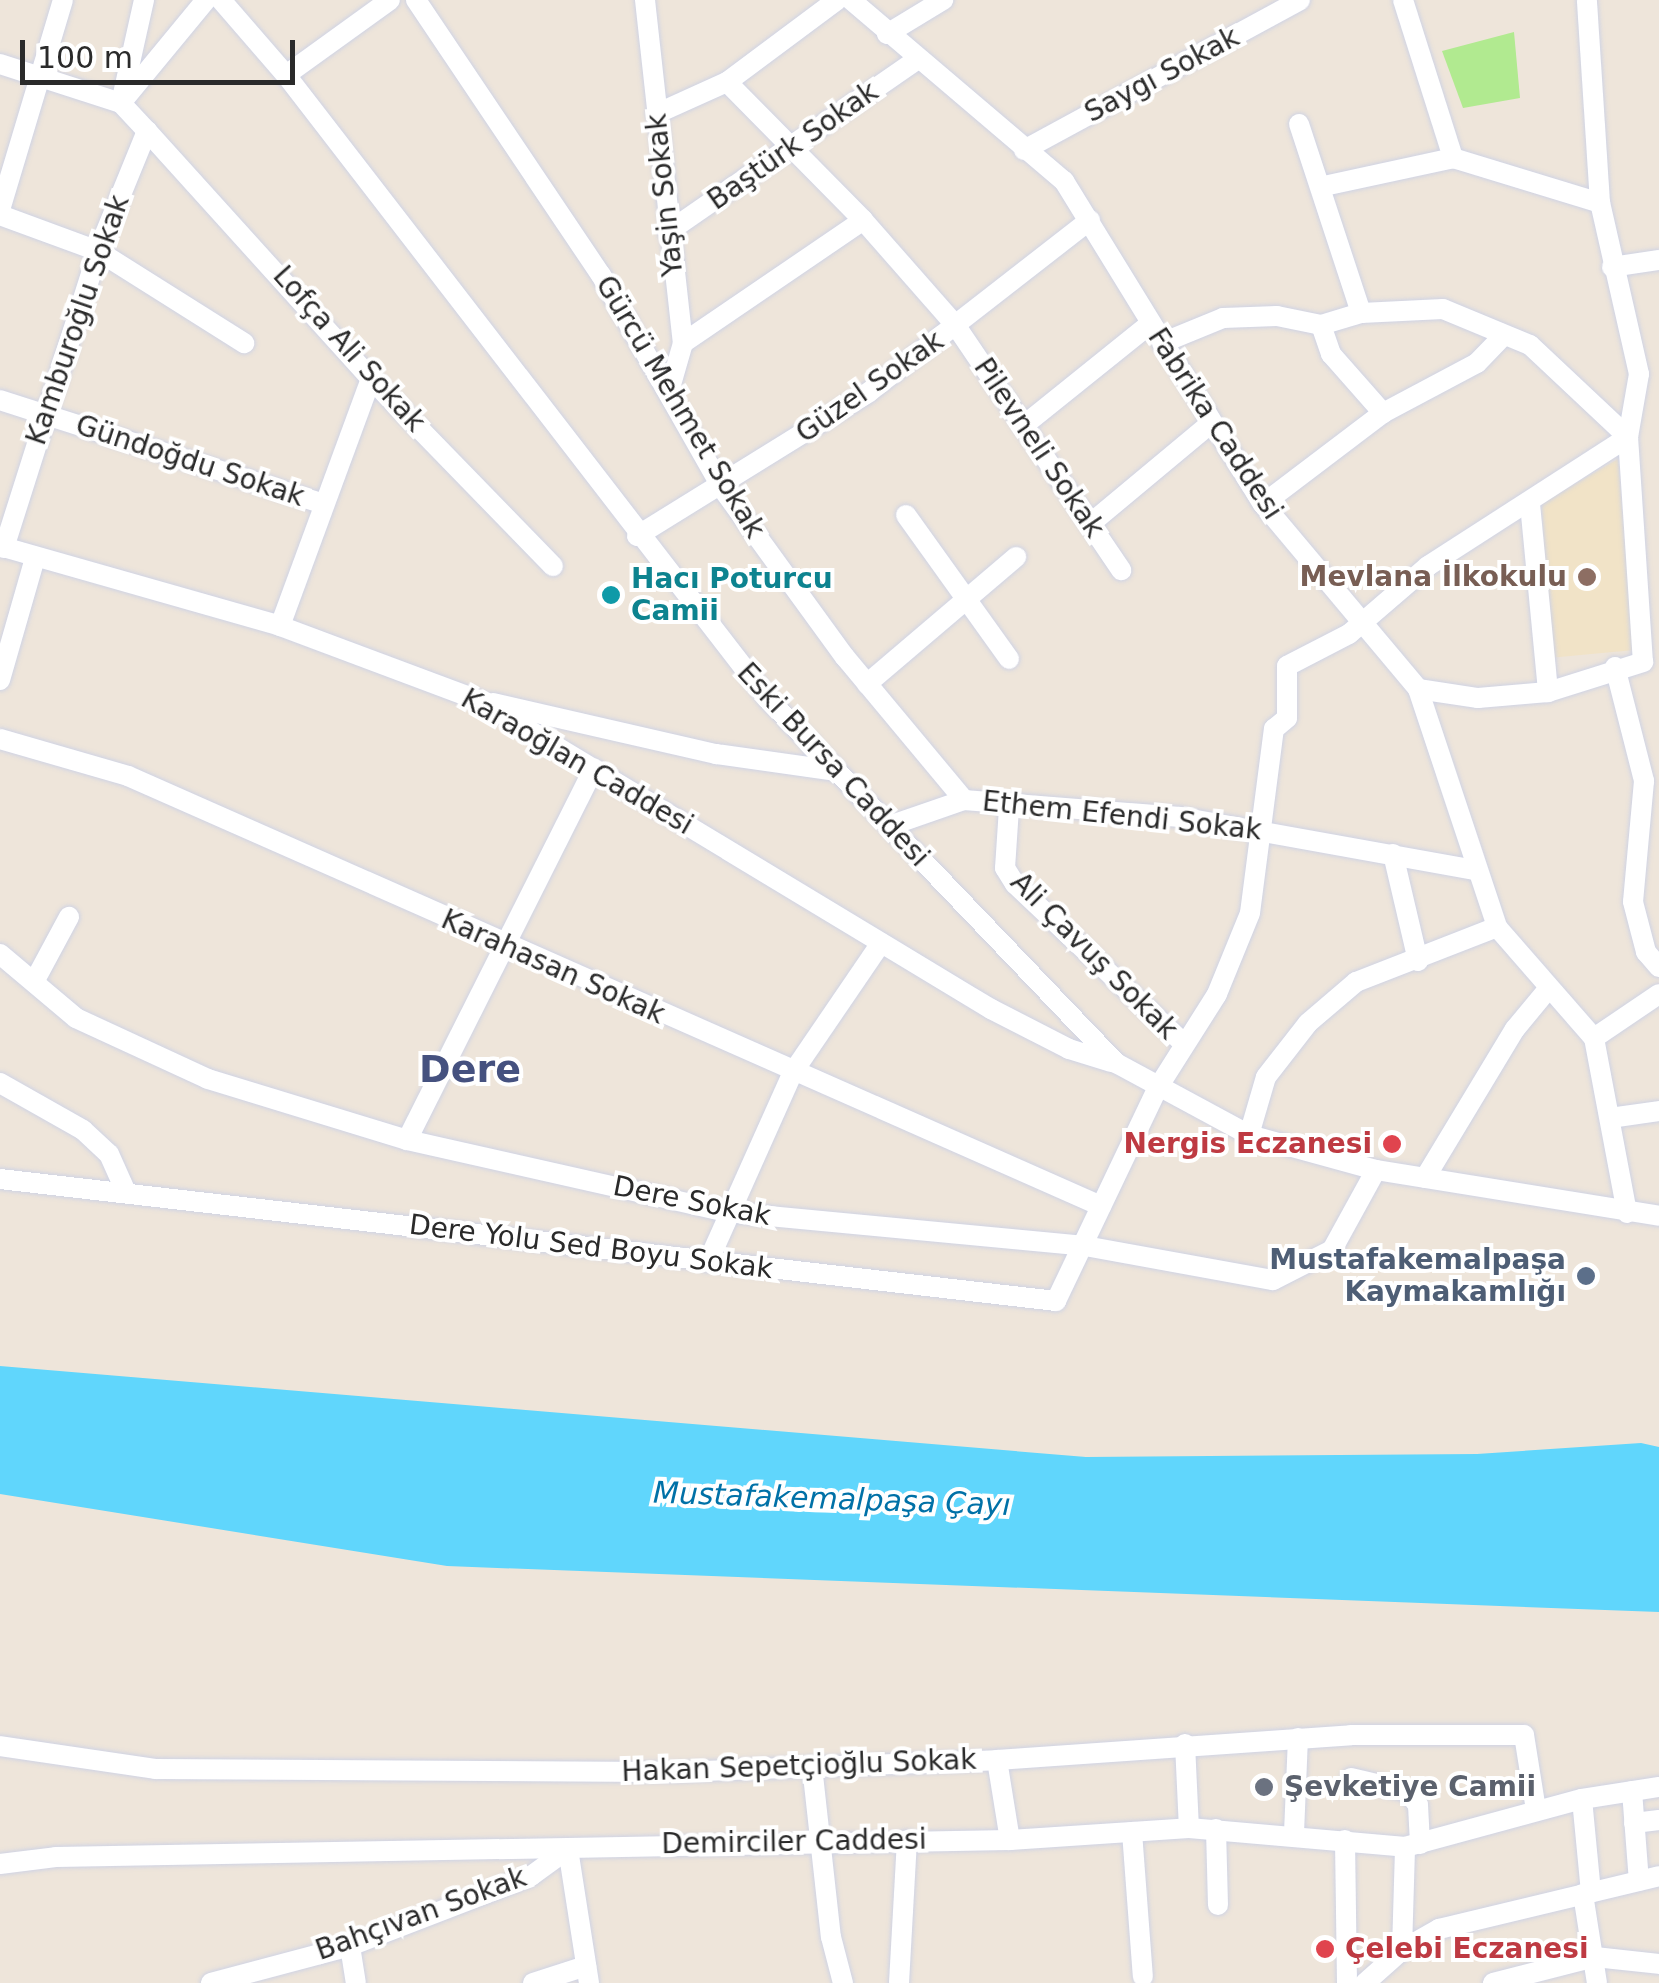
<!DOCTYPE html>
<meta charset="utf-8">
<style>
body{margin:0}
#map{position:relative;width:1659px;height:1983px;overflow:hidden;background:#eee5da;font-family:"DejaVu Sans",sans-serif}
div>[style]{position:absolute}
.education>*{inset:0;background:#f1e3c7}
.green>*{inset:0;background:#b1ea90}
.water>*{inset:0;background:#60d6fc}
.roads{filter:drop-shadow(0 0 2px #cfd3e4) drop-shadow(0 0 2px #cfd3e4)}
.minor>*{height:20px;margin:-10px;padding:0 10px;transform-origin:10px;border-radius:10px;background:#fff}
.dots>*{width:28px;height:28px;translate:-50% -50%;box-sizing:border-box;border:5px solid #fff;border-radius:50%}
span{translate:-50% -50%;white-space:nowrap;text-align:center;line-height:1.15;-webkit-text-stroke:8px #fff;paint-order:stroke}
.street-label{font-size:28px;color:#2a2a2a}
.education-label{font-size:28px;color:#785e54;font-weight:700}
.right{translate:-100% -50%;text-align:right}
.culture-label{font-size:28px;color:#0d838f;font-weight:700}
.left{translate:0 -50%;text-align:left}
.health-label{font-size:28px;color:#be3a42;font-weight:700}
.service-label{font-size:28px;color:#4e5e75;font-weight:700}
.worship-label{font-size:28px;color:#5b616d;font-weight:700}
.water-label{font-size:30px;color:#0071a7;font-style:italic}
.district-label{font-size:38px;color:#45517f;font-weight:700}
.scale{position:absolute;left:20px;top:40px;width:275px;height:45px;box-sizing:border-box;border:5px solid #2a2a2a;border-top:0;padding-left:12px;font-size:30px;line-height:35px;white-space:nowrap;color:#2a2a2a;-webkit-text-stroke:8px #fff;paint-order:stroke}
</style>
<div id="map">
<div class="education">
<div style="clip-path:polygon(1618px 459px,1634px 650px,1549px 658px,1542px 503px)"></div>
</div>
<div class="green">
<div style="clip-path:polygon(1514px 32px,1520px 98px,1463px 108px,1442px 51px)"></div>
</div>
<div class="water">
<div style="clip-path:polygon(0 1366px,1086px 1457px,1477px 1454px,1641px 1443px,1659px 1447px,1659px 1612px,447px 1566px,0 1494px)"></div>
</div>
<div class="roads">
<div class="minor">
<div style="left:221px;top:0;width:99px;rotate:49.1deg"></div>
<div style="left:286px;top:75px;width:788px;rotate:52.32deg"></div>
<div style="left:768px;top:699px;width:504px;rotate:46.29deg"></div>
<div style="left:1116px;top:1063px;width:151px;rotate:28.4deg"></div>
<div style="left:1249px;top:1135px;width:132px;rotate:15.4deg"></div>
<div style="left:1376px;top:1170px;width:287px;rotate:9.2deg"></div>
<div style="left:416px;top:0;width:331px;rotate:56.1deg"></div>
<div style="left:601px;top:275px;width:245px;rotate:60.4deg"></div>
<div style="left:722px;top:488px;width:209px;rotate:54deg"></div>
<div style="left:845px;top:657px;width:186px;rotate:50.2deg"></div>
<div style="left:645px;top:0;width:345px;rotate:83.7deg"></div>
<div style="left:683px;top:343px;width:47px;rotate:106.1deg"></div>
<div style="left:851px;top:0;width:280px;rotate:40.4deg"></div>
<div style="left:1064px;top:181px;width:379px;rotate:58.4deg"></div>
<div style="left:1263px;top:504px;width:241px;rotate:50deg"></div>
<div style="left:1418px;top:689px;width:61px;rotate:8.5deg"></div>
<div style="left:1478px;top:698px;width:70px;rotate:-4.9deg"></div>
<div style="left:1548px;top:692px;width:100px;rotate:-17.5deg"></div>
<div style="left:1403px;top:0;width:166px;rotate:72.4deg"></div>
<div style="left:887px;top:34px;width:66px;rotate:-31.3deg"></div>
<div style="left:0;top:64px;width:127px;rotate:17.9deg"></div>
<div style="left:121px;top:103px;width:106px;rotate:-77.4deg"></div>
<div style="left:286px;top:75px;width:128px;rotate:-35.8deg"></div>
<div style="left:727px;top:82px;width:137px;rotate:-36.7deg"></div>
<div style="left:656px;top:114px;width:78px;rotate:-24.3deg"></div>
<div style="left:727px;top:82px;width:194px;rotate:45.4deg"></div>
<div style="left:863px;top:220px;width:141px;rotate:48.7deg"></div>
<div style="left:956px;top:326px;width:295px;rotate:55.9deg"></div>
<div style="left:1299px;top:124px;width:199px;rotate:71.8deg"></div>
<div style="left:147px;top:131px;width:334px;rotate:47.9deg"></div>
<div style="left:371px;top:379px;width:261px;rotate:45.8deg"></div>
<div style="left:1024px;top:150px;width:314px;rotate:-28.5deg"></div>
<div style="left:1324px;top:186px;width:132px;rotate:-12.2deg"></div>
<div style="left:1453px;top:158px;width:154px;rotate:17deg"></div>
<div style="left:0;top:210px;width:219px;rotate:-73.3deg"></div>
<div style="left:0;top:215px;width:104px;rotate:20.2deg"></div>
<div style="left:98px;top:251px;width:173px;rotate:32.2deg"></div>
<div style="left:668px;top:232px;width:304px;rotate:-34.7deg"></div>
<div style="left:1612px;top:267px;width:48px;rotate:-8.5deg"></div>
<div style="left:1321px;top:325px;width:31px;rotate:71deg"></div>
<div style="left:1331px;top:354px;width:79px;rotate:48.6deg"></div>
<div style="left:683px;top:343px;width:218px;rotate:-34.3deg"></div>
<div style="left:1162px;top:343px;width:66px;rotate:-22.3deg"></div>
<div style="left:1223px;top:318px;width:54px;rotate:-2.1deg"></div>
<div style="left:1277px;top:316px;width:45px;rotate:11.6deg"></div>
<div style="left:1321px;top:325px;width:42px;rotate:-16.7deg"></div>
<div style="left:1361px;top:313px;width:82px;rotate:-2.8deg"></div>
<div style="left:1443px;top:309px;width:94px;rotate:22.5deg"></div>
<div style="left:1530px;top:345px;width:134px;rotate:43.2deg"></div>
<div style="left:1628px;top:437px;width:225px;rotate:86.2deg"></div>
<div style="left:0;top:400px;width:340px;rotate:17.8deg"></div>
<div style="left:1023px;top:426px;width:163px;rotate:-38.8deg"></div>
<div style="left:1263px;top:504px;width:151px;rotate:-37.2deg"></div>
<div style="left:1383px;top:413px;width:106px;rotate:-28deg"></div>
<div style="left:1477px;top:363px;width:35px;rotate:-46deg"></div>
<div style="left:1530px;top:504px;width:189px;rotate:84.5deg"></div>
<div style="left:906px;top:515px;width:177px;rotate:54.4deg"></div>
<div style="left:1090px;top:524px;width:155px;rotate:-39.8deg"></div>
<div style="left:637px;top:536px;width:273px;rotate:-31.8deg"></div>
<div style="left:869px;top:392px;width:280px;rotate:-37.9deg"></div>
<div style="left:0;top:546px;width:291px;rotate:15.9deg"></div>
<div style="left:280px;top:626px;width:215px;rotate:20.5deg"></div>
<div style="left:481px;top:701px;width:596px;rotate:31.13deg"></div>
<div style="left:991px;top:1009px;width:88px;rotate:27.1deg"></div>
<div style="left:1069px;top:1049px;width:44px;rotate:17.2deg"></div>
<div style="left:4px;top:548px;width:312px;rotate:-72.4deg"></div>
<div style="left:98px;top:251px;width:130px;rotate:-67.8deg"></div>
<div style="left:147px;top:131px;width:38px;rotate:-133deg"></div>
<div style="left:121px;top:103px;width:134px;rotate:-50.5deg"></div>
<div style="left:280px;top:626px;width:263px;rotate:-69.8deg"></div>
<div style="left:1615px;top:667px;width:118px;rotate:75.7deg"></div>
<div style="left:1644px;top:781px;width:121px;rotate:95.2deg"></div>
<div style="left:1633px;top:902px;width:52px;rotate:75.4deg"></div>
<div style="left:1646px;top:952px;width:20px;rotate:49deg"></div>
<div style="left:0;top:680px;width:127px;rotate:-74deg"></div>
<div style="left:867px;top:684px;width:196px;rotate:-40.4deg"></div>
<div style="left:1418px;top:689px;width:251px;rotate:71.6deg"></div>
<div style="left:1497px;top:927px;width:147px;rotate:48.9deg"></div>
<div style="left:1594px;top:1038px;width:178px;rotate:79.3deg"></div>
<div style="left:493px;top:703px;width:229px;rotate:12.9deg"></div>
<div style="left:716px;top:754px;width:122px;rotate:8deg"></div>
<div style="left:0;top:739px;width:133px;rotate:16.1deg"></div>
<div style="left:128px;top:776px;width:1064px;rotate:23.84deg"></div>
<div style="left:1009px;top:808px;width:60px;rotate:93.8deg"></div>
<div style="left:1005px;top:868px;width:19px;rotate:58deg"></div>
<div style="left:1015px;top:884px;width:233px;rotate:43.4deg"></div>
<div style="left:889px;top:826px;width:79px;rotate:-19.1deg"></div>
<div style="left:964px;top:800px;width:217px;rotate:4.5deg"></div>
<div style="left:1180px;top:817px;width:300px;rotate:10.2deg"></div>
<div style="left:1393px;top:854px;width:110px;rotate:76.8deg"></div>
<div style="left:0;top:954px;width:99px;rotate:40.1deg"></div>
<div style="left:76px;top:1018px;width:145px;rotate:24.8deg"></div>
<div style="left:208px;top:1079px;width:208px;rotate:17deg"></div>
<div style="left:407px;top:1140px;width:327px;rotate:12.7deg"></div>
<div style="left:726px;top:1212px;width:361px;rotate:5.4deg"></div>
<div style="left:1085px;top:1246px;width:191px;rotate:10.3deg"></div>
<div style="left:1273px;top:1280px;width:66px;rotate:-27deg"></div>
<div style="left:1332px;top:1250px;width:91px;rotate:-61.2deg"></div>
<div style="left:34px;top:982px;width:74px;rotate:-61.7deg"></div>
<div style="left:1594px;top:1038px;width:78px;rotate:-34.1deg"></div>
<div style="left:0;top:1083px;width:95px;rotate:29.5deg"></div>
<div style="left:83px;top:1130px;width:35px;rotate:43deg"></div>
<div style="left:109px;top:1154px;width:42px;rotate:65.9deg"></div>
<div style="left:1610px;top:1118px;width:49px;rotate:-8.1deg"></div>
<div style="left:1249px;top:1135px;width:60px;rotate:-73.7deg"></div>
<div style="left:1266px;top:1077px;width:68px;rotate:-52.1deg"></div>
<div style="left:1308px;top:1023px;width:63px;rotate:-40.5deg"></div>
<div style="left:1356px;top:982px;width:151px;rotate:-21.3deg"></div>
<div style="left:407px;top:1140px;width:416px;rotate:-63.3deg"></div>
<div style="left:1425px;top:1178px;width:174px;rotate:-58.9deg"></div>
<div style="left:1515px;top:1029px;width:53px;rotate:-50.3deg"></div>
<div style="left:0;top:1179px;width:1063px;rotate:6.59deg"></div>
<div style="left:1056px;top:1301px;width:235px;rotate:-64.5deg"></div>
<div style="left:1157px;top:1089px;width:112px;rotate:-57.7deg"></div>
<div style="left:1217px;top:994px;width:87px;rotate:-67.8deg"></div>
<div style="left:1250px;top:913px;width:186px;rotate:-82.6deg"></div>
<div style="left:1274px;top:729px;width:17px;rotate:-40deg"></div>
<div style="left:1287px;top:718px;width:52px;rotate:-90deg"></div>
<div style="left:1287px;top:666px;width:70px;rotate:-27.3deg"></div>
<div style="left:1349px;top:634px;width:104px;rotate:-40.7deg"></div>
<div style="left:1428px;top:566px;width:238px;rotate:-32.8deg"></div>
<div style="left:1628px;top:437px;width:64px;rotate:-80.1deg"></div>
<div style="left:1639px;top:374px;width:175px;rotate:-102.8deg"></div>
<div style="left:1600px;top:203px;width:203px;rotate:-93.7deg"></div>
<div style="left:708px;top:1262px;width:208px;rotate:-65.9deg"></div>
<div style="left:793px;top:1072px;width:156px;rotate:-55.7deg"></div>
<div style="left:1185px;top:1744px;width:84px;rotate:87.3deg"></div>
<div style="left:0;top:1746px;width:157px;rotate:8.4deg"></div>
<div style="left:155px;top:1769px;width:521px;rotate:0.33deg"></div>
<div style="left:676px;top:1772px;width:321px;rotate:-2.1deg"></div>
<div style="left:997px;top:1760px;width:355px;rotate:-4deg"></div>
<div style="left:1351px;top:1735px;width:173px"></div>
<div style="left:1524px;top:1735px;width:76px;rotate:80.9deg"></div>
<div style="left:997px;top:1760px;width:81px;rotate:80.8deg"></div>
<div style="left:812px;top:1766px;width:172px;rotate:83.7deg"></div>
<div style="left:831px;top:1937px;width:48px;rotate:75.4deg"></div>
<div style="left:1351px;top:1778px;width:57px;rotate:13.1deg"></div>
<div style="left:1407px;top:1791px;width:18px;rotate:52deg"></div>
<div style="left:1418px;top:1805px;width:39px;rotate:87deg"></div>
<div style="left:1632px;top:1791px;width:90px;rotate:85.6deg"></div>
<div style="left:1582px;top:1799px;width:94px;rotate:84.5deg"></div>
<div style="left:1634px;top:1823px;width:25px;rotate:-7deg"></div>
<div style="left:1216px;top:1829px;width:76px;rotate:88.5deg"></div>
<div style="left:1132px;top:1832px;width:145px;rotate:85.7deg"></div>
<div style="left:1294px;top:1833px;width:95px;rotate:-87.6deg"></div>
<div style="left:1345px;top:1840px;width:143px;rotate:89.2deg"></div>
<div style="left:0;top:1864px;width:56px;rotate:-7.1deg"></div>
<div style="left:56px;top:1857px;width:954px;rotate:-1.02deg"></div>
<div style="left:1010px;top:1840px;width:179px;rotate:-3.8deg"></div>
<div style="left:1189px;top:1828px;width:217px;rotate:5deg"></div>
<div style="left:1405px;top:1847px;width:183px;rotate:-15.2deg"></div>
<div style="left:1582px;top:1799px;width:78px;rotate:-8.9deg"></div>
<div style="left:1583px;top:1894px;width:90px;rotate:81.1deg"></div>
<div style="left:350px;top:1946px;width:37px;rotate:81deg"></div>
<div style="left:1402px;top:1950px;width:103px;rotate:-88.3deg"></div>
<div style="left:211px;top:1983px;width:144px;rotate:-14.9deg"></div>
<div style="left:350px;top:1946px;width:194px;rotate:-21.1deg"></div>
<div style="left:531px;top:1876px;width:46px;rotate:-36.1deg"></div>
<div style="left:568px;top:1849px;width:136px;rotate:81.1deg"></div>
<div style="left:533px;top:1983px;width:56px;rotate:-17.8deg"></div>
<div style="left:899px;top:1983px;width:143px;rotate:-86.8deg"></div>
<div style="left:1365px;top:1983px;width:50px;rotate:-41.7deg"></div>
<div style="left:1402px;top:1950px;width:43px;rotate:-29.6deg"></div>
<div style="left:1439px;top:1929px;width:226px;rotate:-13.5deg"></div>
<div style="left:1493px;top:1983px;width:105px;rotate:-14.3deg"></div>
<div style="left:1595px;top:1957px;width:64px;rotate:6.2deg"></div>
</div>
</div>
<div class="dots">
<div style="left:1587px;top:577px;background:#8d6e63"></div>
<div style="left:611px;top:595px;background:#0f9aa8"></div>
<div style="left:1392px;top:1144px;background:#e0444e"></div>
<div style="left:1586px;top:1276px;background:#5c6f8a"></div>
<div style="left:1264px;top:1787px;background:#6b7280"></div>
<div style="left:1325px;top:1949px;background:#e0444e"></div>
</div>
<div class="street-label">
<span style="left:1162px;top:75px;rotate:-28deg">Saygı Sokak</span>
<span style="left:793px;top:146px;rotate:-35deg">Baştürk Sokak</span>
<span style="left:665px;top:195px;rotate:-96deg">Yaşin Sokak</span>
<span style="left:78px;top:320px;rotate:-71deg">Kamburoğlu Sokak</span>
<span style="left:349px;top:349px;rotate:48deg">Lofça Ali Sokak</span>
<span style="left:870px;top:387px;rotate:-35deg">Güzel Sokak</span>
<span style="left:680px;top:407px;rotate:59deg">Gürcü Mehmet Sokak</span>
<span style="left:1215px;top:424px;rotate:57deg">Fabrika Caddesi</span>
<span style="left:1039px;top:448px;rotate:56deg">Pilevneli Sokak</span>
<span style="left:190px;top:461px;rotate:18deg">Gündoğdu Sokak</span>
<span style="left:577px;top:762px;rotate:30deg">Karaoğlan Caddesi</span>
<span style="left:833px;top:765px;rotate:47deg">Eski Bursa Caddesi</span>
<span style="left:1122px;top:816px;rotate:6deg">Ethem Efendi Sokak</span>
<span style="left:1094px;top:956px;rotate:45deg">Ali Çavuş Sokak</span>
<span style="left:553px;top:967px;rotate:24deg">Karahasan Sokak</span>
<span style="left:692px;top:1201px;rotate:11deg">Dere Sokak</span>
<span style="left:591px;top:1247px;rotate:7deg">Dere Yolu Sed Boyu Sokak</span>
<span style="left:799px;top:1766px;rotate:-2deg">Hakan Sepetçioğlu Sokak</span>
<span style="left:794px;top:1842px;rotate:-1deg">Demirciler Caddesi</span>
<span style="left:421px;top:1914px;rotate:-20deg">Bahçıvan Sokak</span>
</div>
<div class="education-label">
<span class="right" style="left:1567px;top:577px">Mevlana İlkokulu</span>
</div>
<div class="culture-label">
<span class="left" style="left:631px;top:595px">Hacı Poturcu<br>Camii</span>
</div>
<div class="health-label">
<span class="right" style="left:1372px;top:1144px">Nergis Eczanesi</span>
<span class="left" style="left:1345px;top:1949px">Çelebi Eczanesi</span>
</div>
<div class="service-label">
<span class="right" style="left:1566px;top:1276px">Mustafakemalpaşa<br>Kaymakamlığı</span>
</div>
<div class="worship-label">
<span class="left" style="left:1284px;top:1787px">Şevketiye Camii</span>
</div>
<div class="water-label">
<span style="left:832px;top:1499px;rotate:2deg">Mustafakemalpaşa Çayı</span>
</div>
<div class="district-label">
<span style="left:470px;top:1070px">Dere</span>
</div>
<div class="scale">100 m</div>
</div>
